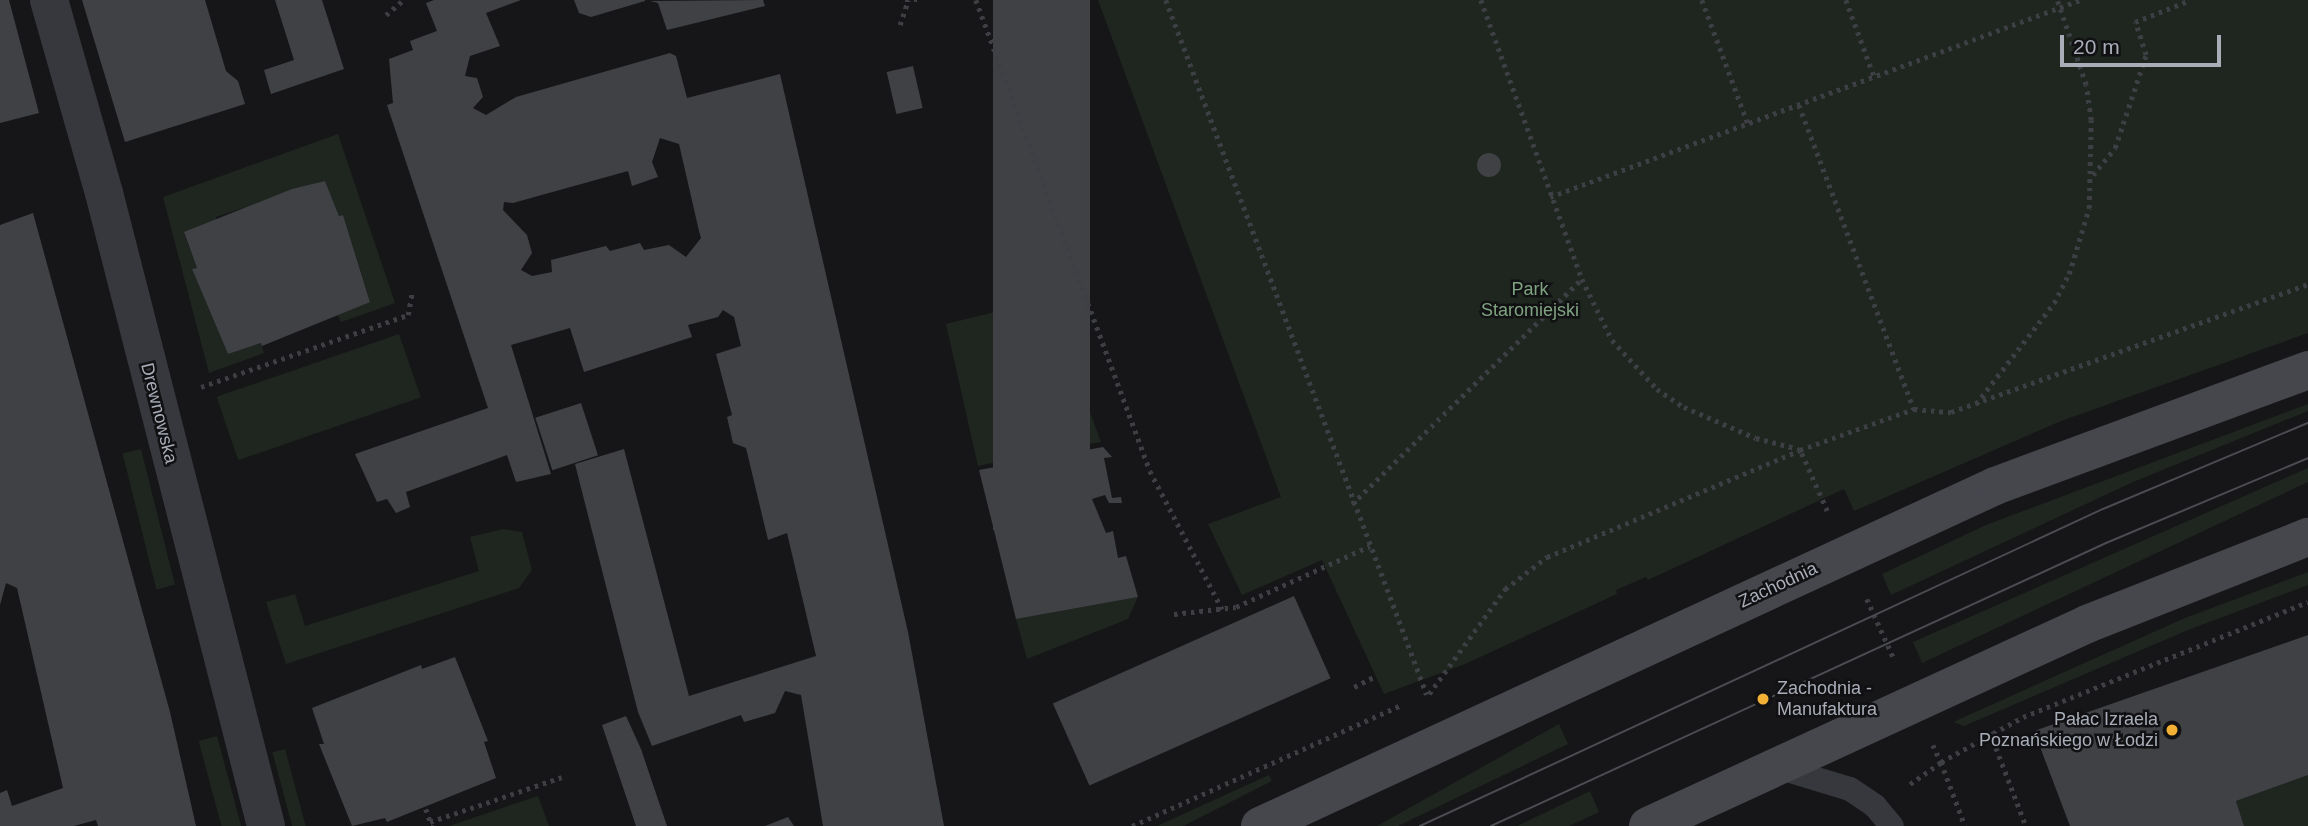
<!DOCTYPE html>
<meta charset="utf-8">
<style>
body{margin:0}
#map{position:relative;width:2308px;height:826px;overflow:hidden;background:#161618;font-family:Helvetica,sans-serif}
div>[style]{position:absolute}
.green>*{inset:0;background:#1e261f;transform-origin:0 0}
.building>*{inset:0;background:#404145;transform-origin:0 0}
.round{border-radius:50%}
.path>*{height:4.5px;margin-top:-2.25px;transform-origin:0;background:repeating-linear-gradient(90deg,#3d3f44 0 3.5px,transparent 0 8.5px)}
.service>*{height:24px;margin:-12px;padding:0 12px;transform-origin:12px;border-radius:12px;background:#37383d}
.minor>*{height:38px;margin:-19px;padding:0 19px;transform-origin:19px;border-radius:19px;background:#37383d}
.secondary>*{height:38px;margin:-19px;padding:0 19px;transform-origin:19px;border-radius:19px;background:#45474d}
.tram>*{height:2px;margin:-1px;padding:0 1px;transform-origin:1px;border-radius:1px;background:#4a4c52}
.dots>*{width:19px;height:19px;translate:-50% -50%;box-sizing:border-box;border:4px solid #111113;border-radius:50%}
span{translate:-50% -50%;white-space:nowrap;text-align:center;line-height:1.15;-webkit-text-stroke:5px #111113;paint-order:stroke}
.park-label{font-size:18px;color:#7fa381}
.street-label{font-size:18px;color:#a8adb8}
.poi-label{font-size:18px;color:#a8adb8}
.left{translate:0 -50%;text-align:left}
.right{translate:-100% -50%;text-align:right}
.scale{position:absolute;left:2060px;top:35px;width:161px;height:32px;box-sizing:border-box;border:4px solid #a8adb8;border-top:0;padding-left:9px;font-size:21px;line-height:24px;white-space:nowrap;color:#a8adb8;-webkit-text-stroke:5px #111113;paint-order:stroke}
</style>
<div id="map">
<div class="green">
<div style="clip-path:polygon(1098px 0,2308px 0,2308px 333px,2061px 421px,1854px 511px,1844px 489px,1648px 580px,1646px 577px,1616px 590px,1617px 594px,1465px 664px,1384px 694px,1322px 560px,1242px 595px,1208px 524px,1281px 497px)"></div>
<div style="clip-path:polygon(338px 134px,395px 303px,341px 322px,337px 314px,370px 301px,343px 215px,339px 216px,325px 181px,216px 217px,216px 221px,184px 233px,197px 268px,192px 269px,228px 354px,261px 343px,264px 353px,209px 373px,163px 197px)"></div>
<div style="clip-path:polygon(1048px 299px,1101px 442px,1058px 449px,1050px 409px,1009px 417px,1017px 458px,978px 466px,946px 324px)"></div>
<div style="left:399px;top:334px;width:67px;height:193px;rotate:71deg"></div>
<div style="clip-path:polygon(2308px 404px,2308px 411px,2133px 482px,1891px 595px,1882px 574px,1986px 525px)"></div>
<div style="left:141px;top:449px;width:140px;height:19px;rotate:76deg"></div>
<div style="clip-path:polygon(2308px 468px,2308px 482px,1922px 663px,1913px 642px)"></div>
<div style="clip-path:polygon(503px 529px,522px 532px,532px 570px,519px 588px,286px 664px,266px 602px,295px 594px,305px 626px,479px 571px,470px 537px)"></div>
<div style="clip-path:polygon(2308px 572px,2308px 585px,2188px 630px,1964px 726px,1953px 722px,2185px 618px)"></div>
<div style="clip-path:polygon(1138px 597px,1128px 619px,1027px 659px,1016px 619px)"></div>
<div style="clip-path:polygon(1559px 724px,1568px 744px,1398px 826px,1377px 826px)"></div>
<div style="left:217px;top:736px;width:93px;height:19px;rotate:75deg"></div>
<div style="left:285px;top:749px;width:80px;height:13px;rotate:75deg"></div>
<div style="clip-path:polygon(1269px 775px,1272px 781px,1183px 826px,1157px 826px)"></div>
<div style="clip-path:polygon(2308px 775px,2308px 826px,2244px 826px,2236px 801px)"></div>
<div style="clip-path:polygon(1590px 791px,1599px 812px,1569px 826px,1517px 826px)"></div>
<div style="clip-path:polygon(538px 796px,549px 826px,449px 826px)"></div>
</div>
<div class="building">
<div style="clip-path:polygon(0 0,9px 0,39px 113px,0 123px)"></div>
<div style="clip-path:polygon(82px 0,205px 0,226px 71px,238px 81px,245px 104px,125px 142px)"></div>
<div style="clip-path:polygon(275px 0,322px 0,344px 69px,271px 94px,264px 70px,294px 60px)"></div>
<div style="clip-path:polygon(evenodd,434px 0,521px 0,486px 13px,500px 46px,470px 56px,465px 76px,477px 78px,483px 97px,473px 108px,486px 115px,516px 97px,670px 53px,676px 56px,687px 98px,780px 74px,908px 632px,944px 826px,823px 826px,801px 695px,785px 691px,775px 713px,744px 722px,741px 715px,652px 746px,638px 712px,575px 464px,624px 449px,689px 696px,816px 656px,787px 533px,768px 540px,746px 448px,733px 443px,727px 417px,732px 415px,716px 354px,741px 346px,734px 317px,723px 310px,718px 317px,688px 325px,692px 337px,584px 372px,570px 328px,511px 345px,551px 474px,516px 482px,507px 455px,406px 492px,410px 507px,396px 513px,387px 499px,377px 502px,355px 454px,488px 408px,387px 105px,393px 103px,389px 59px,413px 50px,410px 41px,437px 31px,426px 3px,434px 0,660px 138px,679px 144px,699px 231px,701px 238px,686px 257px,669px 245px,644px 250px,640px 243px,610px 251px,606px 246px,551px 260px,552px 272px,532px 276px,521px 270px,532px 253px,527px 235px,503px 210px,504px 202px,513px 203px,628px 171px,632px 186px,658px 177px,652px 162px,660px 138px)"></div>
<div style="clip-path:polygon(574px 0,645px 0,645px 1px,591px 17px,579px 13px)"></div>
<div style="clip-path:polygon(763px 0,765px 6px,667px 30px,658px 3px,650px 1px)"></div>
<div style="left:993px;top:0;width:97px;height:530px"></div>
<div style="left:913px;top:66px;width:43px;height:27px;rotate:77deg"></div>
<div class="round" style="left:1477px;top:153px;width:24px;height:24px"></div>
<div style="clip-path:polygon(325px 181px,339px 216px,343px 215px,370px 302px,262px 346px,261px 343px,228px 354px,192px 269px,197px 268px,184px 232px,292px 189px)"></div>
<div style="clip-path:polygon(33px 213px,170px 712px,196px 826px,98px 826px,96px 820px,74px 826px,0 826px,0 793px,7px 790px,12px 806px,63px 788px,17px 588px,6px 583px,0 605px,0 225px)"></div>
<div style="left:581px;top:403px;width:55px;height:48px;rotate:72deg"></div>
<div style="left:1051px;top:409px;width:41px;height:44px;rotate:80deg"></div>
<div style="clip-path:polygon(1103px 447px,1112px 457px,1104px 458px,1112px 498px,1121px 497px,1122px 503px,1109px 503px,1105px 495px,1092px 499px,1106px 533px,1113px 531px,1118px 558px,1126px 556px,1138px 597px,1016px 619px,979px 470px)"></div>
<div style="left:1294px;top:596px;width:90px;height:264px;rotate:66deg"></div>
<div style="clip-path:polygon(2308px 635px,2308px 775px,2236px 801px,2244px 826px,2070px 826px,2034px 731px)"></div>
<div style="clip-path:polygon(455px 657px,488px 741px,484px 742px,496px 778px,387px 822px,385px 818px,352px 826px,319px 744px,324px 744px,312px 708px,421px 665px,422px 669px)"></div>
<div style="clip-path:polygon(626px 716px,641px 749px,667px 826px,636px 826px,602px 725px)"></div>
<div style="clip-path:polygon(788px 817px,794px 826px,765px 826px)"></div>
</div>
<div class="path">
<div style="left:905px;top:0;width:13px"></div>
<div style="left:976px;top:0;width:502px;rotate:69.72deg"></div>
<div style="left:1150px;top:471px;width:156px;rotate:62.4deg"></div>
<div style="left:1166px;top:0;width:742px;rotate:69.42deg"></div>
<div style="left:1481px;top:0;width:297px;rotate:70.1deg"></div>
<div style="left:1582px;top:279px;width:68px;rotate:63.8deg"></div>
<div style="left:1612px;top:340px;width:67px;rotate:47.4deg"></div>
<div style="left:1657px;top:389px;width:32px;rotate:34deg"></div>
<div style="left:1684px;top:407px;width:78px;rotate:23.3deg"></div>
<div style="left:1756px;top:438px;width:44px;rotate:14.3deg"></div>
<div style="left:1702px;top:0;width:132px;rotate:69.6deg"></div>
<div style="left:1846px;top:0;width:81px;rotate:69.8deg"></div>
<div style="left:386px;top:15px;width:23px;rotate:-41deg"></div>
<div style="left:900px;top:25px;width:26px;rotate:-72deg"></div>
<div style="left:1799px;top:105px;width:325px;rotate:69.3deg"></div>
<div style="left:2093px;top:175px;width:35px;rotate:-51deg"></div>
<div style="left:2115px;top:148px;width:98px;rotate:-71.6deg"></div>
<div style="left:2146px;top:55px;width:35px;rotate:-108deg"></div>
<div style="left:2135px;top:22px;width:59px;rotate:-21.8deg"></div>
<div style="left:1550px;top:197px;width:565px;rotate:-20.39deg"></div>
<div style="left:201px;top:387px;width:219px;rotate:-19.2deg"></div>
<div style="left:408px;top:315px;width:22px;rotate:-80deg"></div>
<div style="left:1976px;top:404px;width:128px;rotate:-52.3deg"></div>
<div style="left:2054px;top:303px;width:33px;rotate:-63deg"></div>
<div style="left:2069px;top:274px;width:69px;rotate:-73.1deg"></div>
<div style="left:2089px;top:208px;width:88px;rotate:-88.7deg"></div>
<div style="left:2091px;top:120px;width:35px;rotate:-98deg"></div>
<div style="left:2086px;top:85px;width:90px;rotate:-108.8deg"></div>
<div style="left:1352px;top:504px;width:322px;rotate:-44.4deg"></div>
<div style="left:1827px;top:511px;width:67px;rotate:-113.9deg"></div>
<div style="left:1800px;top:450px;width:121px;rotate:-19.8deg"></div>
<div style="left:1914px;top:409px;width:37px;rotate:5deg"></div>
<div style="left:1951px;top:412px;width:379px;rotate:-19.7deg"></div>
<div style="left:1867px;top:599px;width:68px;rotate:65.7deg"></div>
<div style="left:1174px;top:614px;width:62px;rotate:-6.4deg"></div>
<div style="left:1236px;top:607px;width:147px;rotate:-24.5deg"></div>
<div style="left:1354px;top:687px;width:22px;rotate:-27deg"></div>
<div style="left:1429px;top:694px;width:130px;rotate:-54.1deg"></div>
<div style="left:1505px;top:589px;width:53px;rotate:-37.3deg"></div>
<div style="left:1547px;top:557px;width:275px;rotate:-22.9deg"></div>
<div style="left:1990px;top:732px;width:101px;rotate:69deg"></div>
<div style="left:1933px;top:745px;width:19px;rotate:65deg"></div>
<div style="left:1941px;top:762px;width:94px;rotate:-28.8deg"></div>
<div style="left:2023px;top:717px;width:307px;rotate:-22deg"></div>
<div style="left:1910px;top:784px;width:38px;rotate:-35deg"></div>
<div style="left:1941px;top:762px;width:68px;rotate:69.4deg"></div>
<div style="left:426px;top:809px;width:18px;rotate:71deg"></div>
<div style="left:430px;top:822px;width:139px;rotate:-18.8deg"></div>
<div style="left:1132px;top:826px;width:293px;rotate:-24.2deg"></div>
</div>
<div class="service">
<div style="left:1777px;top:767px;width:76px;rotate:16.8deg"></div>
<div style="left:1850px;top:789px;width:30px;rotate:34deg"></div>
<div style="left:1875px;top:806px;width:26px;rotate:50deg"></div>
</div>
<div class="minor">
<div style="left:49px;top:0;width:201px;rotate:74.1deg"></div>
<div style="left:104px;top:193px;width:653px;rotate:75.64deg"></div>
</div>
<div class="secondary">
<div style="left:1260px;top:826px;width:810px;rotate:-24.82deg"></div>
<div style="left:1995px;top:486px;width:334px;rotate:-20.3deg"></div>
<div style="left:1648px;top:826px;width:483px;rotate:-24.7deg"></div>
<div style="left:2087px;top:624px;width:238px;rotate:-21.5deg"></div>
</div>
<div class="tram">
<div style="left:1420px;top:826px;width:753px;rotate:-24.9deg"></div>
<div style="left:2103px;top:509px;width:222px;rotate:-22.8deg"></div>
<div style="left:1491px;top:826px;width:677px;rotate:-24.71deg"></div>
<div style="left:2106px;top:543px;width:219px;rotate:-22.8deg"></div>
</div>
<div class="dots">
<div style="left:1763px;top:699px;background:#f2b134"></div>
<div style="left:2172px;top:730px;background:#f2b134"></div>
</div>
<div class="park-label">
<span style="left:1530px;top:300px">Park<br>Staromiejski</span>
</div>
<div class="street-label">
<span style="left:159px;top:413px;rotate:76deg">Drewnowska</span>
<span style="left:1778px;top:585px;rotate:-25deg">Zachodnia</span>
</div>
<div class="poi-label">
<span class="left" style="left:1777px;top:699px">Zachodnia -<br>Manufaktura</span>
<span class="right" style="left:2158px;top:730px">Pałac Izraela<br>Poznańskiego w Łodzi</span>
</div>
<div class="scale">20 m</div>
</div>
